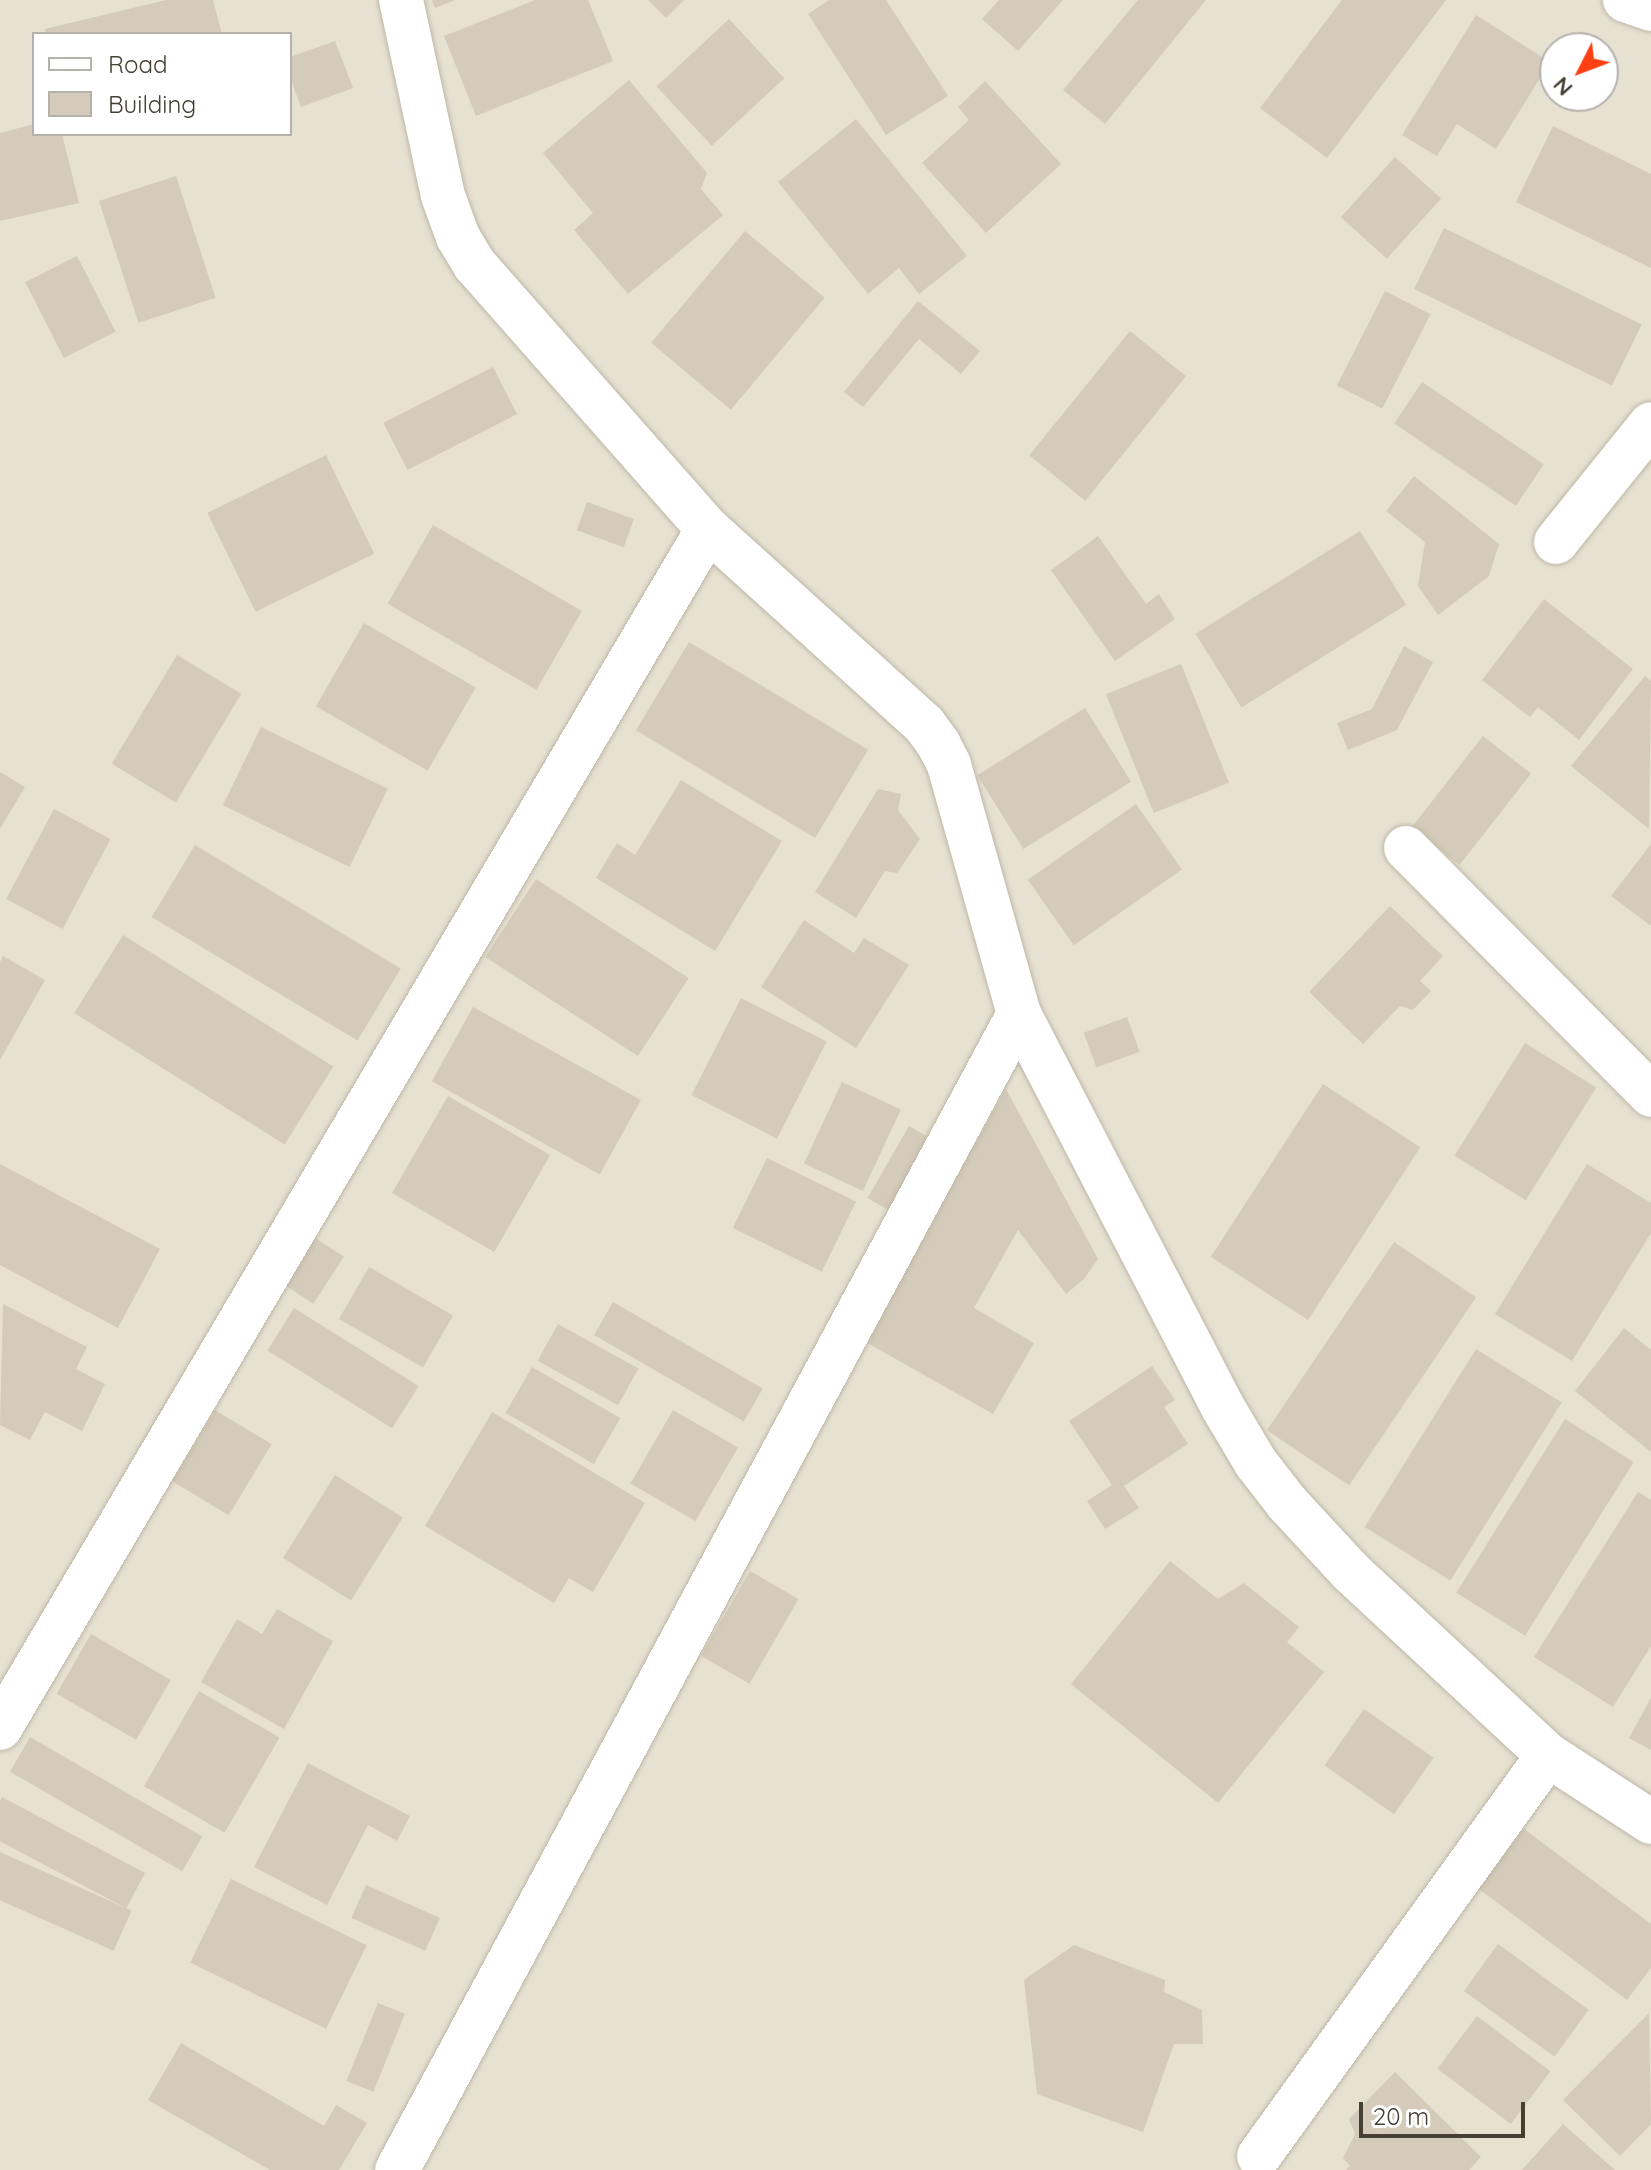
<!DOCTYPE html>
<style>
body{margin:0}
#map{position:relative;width:1651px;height:2170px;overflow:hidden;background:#f3efe4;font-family:Quicksand,sans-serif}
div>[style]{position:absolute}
.residential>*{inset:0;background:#e7e1d2}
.building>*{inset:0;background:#d4cbba;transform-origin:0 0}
.roads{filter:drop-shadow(0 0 2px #beb7a7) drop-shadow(0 0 2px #beb7a7)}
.minor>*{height:44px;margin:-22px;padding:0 22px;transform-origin:22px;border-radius:22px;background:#fff}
span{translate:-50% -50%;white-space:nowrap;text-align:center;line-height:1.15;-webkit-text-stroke:6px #fff;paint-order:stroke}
.legend{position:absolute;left:32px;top:32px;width:260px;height:104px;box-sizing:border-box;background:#fff;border:2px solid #b5b2ae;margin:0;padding:10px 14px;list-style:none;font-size:24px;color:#453f34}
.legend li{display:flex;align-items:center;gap:16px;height:40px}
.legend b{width:40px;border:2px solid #b5b2ae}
.north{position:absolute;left:1539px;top:32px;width:80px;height:80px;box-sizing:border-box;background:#fff;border:2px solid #b5b2ae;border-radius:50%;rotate:228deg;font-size:22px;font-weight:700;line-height:32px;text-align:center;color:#453f34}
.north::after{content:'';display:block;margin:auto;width:28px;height:36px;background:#fd3f11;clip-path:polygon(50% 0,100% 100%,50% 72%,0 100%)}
.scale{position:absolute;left:1359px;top:2102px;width:166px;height:36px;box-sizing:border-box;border:4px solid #453f34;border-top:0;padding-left:10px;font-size:24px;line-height:28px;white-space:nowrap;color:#453f34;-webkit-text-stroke:6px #fff;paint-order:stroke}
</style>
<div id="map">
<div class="residential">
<div style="clip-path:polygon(evenodd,0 0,1651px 0,1651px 2170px,0 2170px,0 0,34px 34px,290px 34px,290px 134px,34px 134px,34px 34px,0 0,1555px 48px,1603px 48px,1603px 96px,1555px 96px,1555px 48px)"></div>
</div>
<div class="building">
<div style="clip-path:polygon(166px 0,213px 0,222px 34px,46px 34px,45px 29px)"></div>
<div style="clip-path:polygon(432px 0,455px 0,435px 8px)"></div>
<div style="clip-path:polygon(535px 0,588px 0,613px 61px,476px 116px,444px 36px)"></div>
<div style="clip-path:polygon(648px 0,684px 0,666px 18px)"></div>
<div style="clip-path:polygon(829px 0,886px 0,948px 96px,886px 135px,808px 14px)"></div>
<div style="clip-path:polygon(999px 0,1063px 0,1018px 51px,982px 19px)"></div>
<div style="clip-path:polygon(1138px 0,1206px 0,1105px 124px,1063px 90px)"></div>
<div style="clip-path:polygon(1342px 0,1446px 0,1327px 158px,1260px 108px)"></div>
<div style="clip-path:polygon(1476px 15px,1550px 62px,1496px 149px,1457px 124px,1437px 156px,1402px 135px)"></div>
<div style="left:729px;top:19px;width:81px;height:99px;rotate:47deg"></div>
<div style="clip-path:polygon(335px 41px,353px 88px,301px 107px,290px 77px,290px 57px)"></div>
<div style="clip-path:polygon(629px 80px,707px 173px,701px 189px,723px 215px,628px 294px,574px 230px,593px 213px,543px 153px)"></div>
<div style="clip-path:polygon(985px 81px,1061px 164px,986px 233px,922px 163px,969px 120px,958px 107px)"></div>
<div style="clip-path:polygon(856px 119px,967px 256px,919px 294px,899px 268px,868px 294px,778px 182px)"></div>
<div style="clip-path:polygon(34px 124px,34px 134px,62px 134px,79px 203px,0 221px,0 133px)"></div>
<div style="clip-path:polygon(1553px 126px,1651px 174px,1651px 268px,1516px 202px)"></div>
<div style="left:1395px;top:157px;width:62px;height:81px;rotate:42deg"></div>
<div style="left:176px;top:176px;width:128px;height:81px;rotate:72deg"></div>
<div style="left:1444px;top:228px;width:220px;height:68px;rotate:26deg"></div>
<div style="left:745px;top:231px;width:104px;height:146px;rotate:40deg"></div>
<div style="left:77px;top:256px;width:85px;height:58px;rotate:63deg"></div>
<div style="left:1385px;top:291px;width:51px;height:106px;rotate:27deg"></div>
<div style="clip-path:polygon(918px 301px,980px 351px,961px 374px,919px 339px,863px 407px,844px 392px)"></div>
<div style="left:1130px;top:331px;width:72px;height:160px;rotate:39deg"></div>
<div style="left:493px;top:367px;width:53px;height:123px;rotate:63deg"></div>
<div style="left:1422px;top:382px;width:147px;height:50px;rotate:34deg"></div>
<div style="left:326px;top:455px;width:110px;height:132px;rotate:64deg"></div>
<div style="clip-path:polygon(1414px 476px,1499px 544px,1489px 576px,1438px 615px,1418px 586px,1425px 542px,1386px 511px)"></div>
<div style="left:587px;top:502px;width:50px;height:30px;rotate:20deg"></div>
<div style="left:433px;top:525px;width:172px;height:91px;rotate:30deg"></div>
<div style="left:1360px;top:531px;width:87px;height:194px;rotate:58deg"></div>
<div style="clip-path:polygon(1098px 536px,1146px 604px,1159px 594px,1175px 619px,1115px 661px,1051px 570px)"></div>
<div style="clip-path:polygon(1544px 599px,1633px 669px,1579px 740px,1538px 707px,1530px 717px,1482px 680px)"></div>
<div style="left:364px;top:623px;width:129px;height:96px;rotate:30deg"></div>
<div style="left:689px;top:642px;width:209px;height:103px;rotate:31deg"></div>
<div style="clip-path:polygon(1404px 646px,1433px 662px,1397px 730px,1348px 750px,1337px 723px,1372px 709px)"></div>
<div style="left:177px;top:655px;width:75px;height:127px;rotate:31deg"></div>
<div style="left:1181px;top:664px;width:128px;height:81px;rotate:68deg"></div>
<div style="clip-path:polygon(1645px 676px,1651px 681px,1649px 829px,1571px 766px)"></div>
<div style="left:1085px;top:708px;width:87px;height:127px;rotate:58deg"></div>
<div style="left:261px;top:727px;width:141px;height:87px;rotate:26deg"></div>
<div style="left:1483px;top:736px;width:61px;height:116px;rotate:38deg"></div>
<div style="clip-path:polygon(0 772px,25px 787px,0 829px)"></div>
<div style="clip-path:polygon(681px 780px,782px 841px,715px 951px,596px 878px,617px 843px,635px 855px)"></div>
<div style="clip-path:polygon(878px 789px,901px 794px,898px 810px,920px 839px,897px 873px,885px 871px,856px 918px,815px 892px)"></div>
<div style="left:1136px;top:804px;width:80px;height:132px;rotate:55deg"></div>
<div style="left:54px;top:809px;width:64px;height:102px;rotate:28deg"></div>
<div style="clip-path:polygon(1651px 844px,1651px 926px,1611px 896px)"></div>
<div style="left:195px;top:845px;width:240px;height:84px;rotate:31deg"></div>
<div style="left:536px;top:879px;width:182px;height:93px;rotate:33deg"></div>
<div style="clip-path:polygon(1390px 906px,1443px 956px,1420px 981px,1431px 991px,1413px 1010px,1400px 1006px,1363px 1044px,1309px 992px)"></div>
<div style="clip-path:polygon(804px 920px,854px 953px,864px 938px,909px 965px,856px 1048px,761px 987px)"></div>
<div style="left:123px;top:935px;width:248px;height:92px;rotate:32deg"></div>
<div style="clip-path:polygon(3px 956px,45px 980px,0 1060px,0 962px)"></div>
<div style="left:741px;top:998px;width:96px;height:109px;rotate:27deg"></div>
<div style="left:473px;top:1007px;width:192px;height:85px;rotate:29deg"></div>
<div style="left:1127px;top:1017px;width:37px;height:46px;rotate:70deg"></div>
<div style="left:1525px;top:1043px;width:84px;height:133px;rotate:32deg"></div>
<div style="left:842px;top:1082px;width:65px;height:90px;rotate:25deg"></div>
<div style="left:1323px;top:1084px;width:116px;height:206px;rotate:33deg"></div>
<div style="clip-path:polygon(1006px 1089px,1098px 1259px,1084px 1279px,1066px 1294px,1018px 1230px,974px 1308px,1034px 1343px,993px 1414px,864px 1341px)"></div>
<div style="left:448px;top:1096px;width:118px;height:112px;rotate:30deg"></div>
<div style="left:909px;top:1126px;width:39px;height:83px;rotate:30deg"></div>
<div style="left:767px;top:1158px;width:99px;height:78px;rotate:26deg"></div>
<div style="clip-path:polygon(0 1164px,160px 1249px,118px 1328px,0 1265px)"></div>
<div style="clip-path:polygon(1587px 1164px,1651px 1203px,1651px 1233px,1572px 1361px,1495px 1314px)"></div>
<div style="left:312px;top:1236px;width:38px;height:56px;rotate:33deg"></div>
<div style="left:1394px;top:1242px;width:99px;height:227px;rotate:34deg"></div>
<div style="left:369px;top:1267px;width:97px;height:60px;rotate:30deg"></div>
<div style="left:613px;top:1302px;width:173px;height:38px;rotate:30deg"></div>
<div style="clip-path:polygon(3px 1304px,87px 1347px,76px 1369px,105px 1384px,82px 1431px,45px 1412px,30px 1440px,0 1425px)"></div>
<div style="left:294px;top:1308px;width:147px;height:50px;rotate:32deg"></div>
<div style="left:558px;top:1324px;width:92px;height:42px;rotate:29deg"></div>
<div style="clip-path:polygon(1624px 1328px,1651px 1350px,1651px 1452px,1575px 1391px)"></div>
<div style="left:1476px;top:1349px;width:101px;height:210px;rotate:32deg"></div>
<div style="clip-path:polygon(1152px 1366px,1175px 1400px,1164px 1407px,1188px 1444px,1124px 1486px,1139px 1508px,1105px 1529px,1087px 1501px,1112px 1485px,1069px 1421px)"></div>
<div style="left:532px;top:1367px;width:102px;height:53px;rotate:30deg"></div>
<div style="left:215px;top:1410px;width:66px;height:83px;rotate:31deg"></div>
<div style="left:673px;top:1410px;width:75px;height:85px;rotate:30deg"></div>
<div style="clip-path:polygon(492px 1412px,645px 1503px,593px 1592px,569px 1578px,554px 1603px,425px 1526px)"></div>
<div style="left:1565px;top:1419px;width:81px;height:205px;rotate:32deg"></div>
<div style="left:335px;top:1475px;width:80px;height:98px;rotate:32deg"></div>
<div style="clip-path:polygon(1638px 1492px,1651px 1500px,1651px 1646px,1613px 1707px,1534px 1657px)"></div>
<div style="clip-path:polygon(1170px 1561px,1218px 1599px,1244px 1583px,1299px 1627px,1287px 1642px,1324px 1672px,1218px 1803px,1071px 1684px)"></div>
<div style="left:750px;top:1571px;width:56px;height:98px;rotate:30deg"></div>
<div style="clip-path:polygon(277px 1609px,333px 1641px,284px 1729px,201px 1682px,237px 1619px,262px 1634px)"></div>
<div style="left:91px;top:1634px;width:92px;height:69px;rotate:30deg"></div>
<div style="left:199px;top:1691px;width:93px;height:110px;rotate:30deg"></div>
<div style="clip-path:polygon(1651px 1698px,1651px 1750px,1629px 1738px)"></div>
<div style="left:1364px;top:1709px;width:85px;height:69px;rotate:35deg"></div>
<div style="left:30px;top:1737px;width:199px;height:40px;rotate:30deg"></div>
<div style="clip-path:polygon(308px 1763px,410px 1816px,397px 1841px,368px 1825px,327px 1905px,254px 1867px)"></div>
<div style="left:2px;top:1797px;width:162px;height:40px;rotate:28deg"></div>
<div style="clip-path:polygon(1520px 1826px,1651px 1924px,1651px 1968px,1627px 2000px,1475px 1886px)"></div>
<div style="left:0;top:1852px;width:144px;height:44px;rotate:24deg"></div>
<div style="left:231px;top:1879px;width:151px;height:93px;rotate:26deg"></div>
<div style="left:366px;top:1885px;width:81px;height:36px;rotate:24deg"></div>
<div style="left:1498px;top:1944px;width:112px;height:58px;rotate:36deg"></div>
<div style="clip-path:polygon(1074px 1945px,1165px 1980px,1164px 1992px,1202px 2010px,1203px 2044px,1174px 2044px,1143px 2132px,1037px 2094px,1024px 1980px)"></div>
<div style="left:378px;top:2003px;width:29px;height:84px;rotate:22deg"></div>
<div style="clip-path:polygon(1649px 2013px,1651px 2124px,1620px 2156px,1563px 2100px)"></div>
<div style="left:1477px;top:2016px;width:92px;height:66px;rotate:37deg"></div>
<div style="clip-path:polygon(181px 2043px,324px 2126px,336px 2105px,367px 2123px,339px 2170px,270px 2170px,148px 2100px)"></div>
<div style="clip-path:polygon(1395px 2072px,1481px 2157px,1469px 2170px,1346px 2170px,1350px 2166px,1343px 2158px,1355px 2134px,1349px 2119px)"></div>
<div style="clip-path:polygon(1563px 2124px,1615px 2170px,1522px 2170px)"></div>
</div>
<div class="roads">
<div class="minor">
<div style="left:401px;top:0;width:200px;rotate:77.9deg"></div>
<div style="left:443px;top:196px;width:44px;rotate:69.9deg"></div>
<div style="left:458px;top:237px;width:33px;rotate:59deg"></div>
<div style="left:475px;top:265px;width:352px;rotate:48.6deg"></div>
<div style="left:708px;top:529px;width:291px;rotate:42.1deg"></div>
<div style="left:924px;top:724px;width:26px;rotate:54deg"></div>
<div style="left:939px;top:745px;width:22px;rotate:63deg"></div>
<div style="left:949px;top:765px;width:259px;rotate:74.3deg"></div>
<div style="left:1019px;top:1014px;width:441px;rotate:62.6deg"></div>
<div style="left:1222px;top:1406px;width:66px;rotate:59.2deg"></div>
<div style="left:1256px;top:1463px;width:51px;rotate:52.2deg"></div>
<div style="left:1287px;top:1503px;width:94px;rotate:47.2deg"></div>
<div style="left:1351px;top:1572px;width:269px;rotate:42.9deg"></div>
<div style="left:1548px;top:1755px;width:123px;rotate:33deg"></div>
<div style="left:1625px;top:0;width:28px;rotate:19deg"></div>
<div style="left:1556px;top:542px;width:151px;rotate:-51.2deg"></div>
<div style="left:1406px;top:848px;width:348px;rotate:45.2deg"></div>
<div style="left:0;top:1728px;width:1392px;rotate:-59.44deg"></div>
<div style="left:1259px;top:2156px;width:494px;rotate:-54.2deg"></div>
<div style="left:397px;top:2170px;width:1313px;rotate:-61.72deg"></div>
</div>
</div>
<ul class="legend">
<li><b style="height:10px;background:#fff"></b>Road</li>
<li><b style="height:22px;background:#d4cbba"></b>Building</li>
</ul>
<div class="north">N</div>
<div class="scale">20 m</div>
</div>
